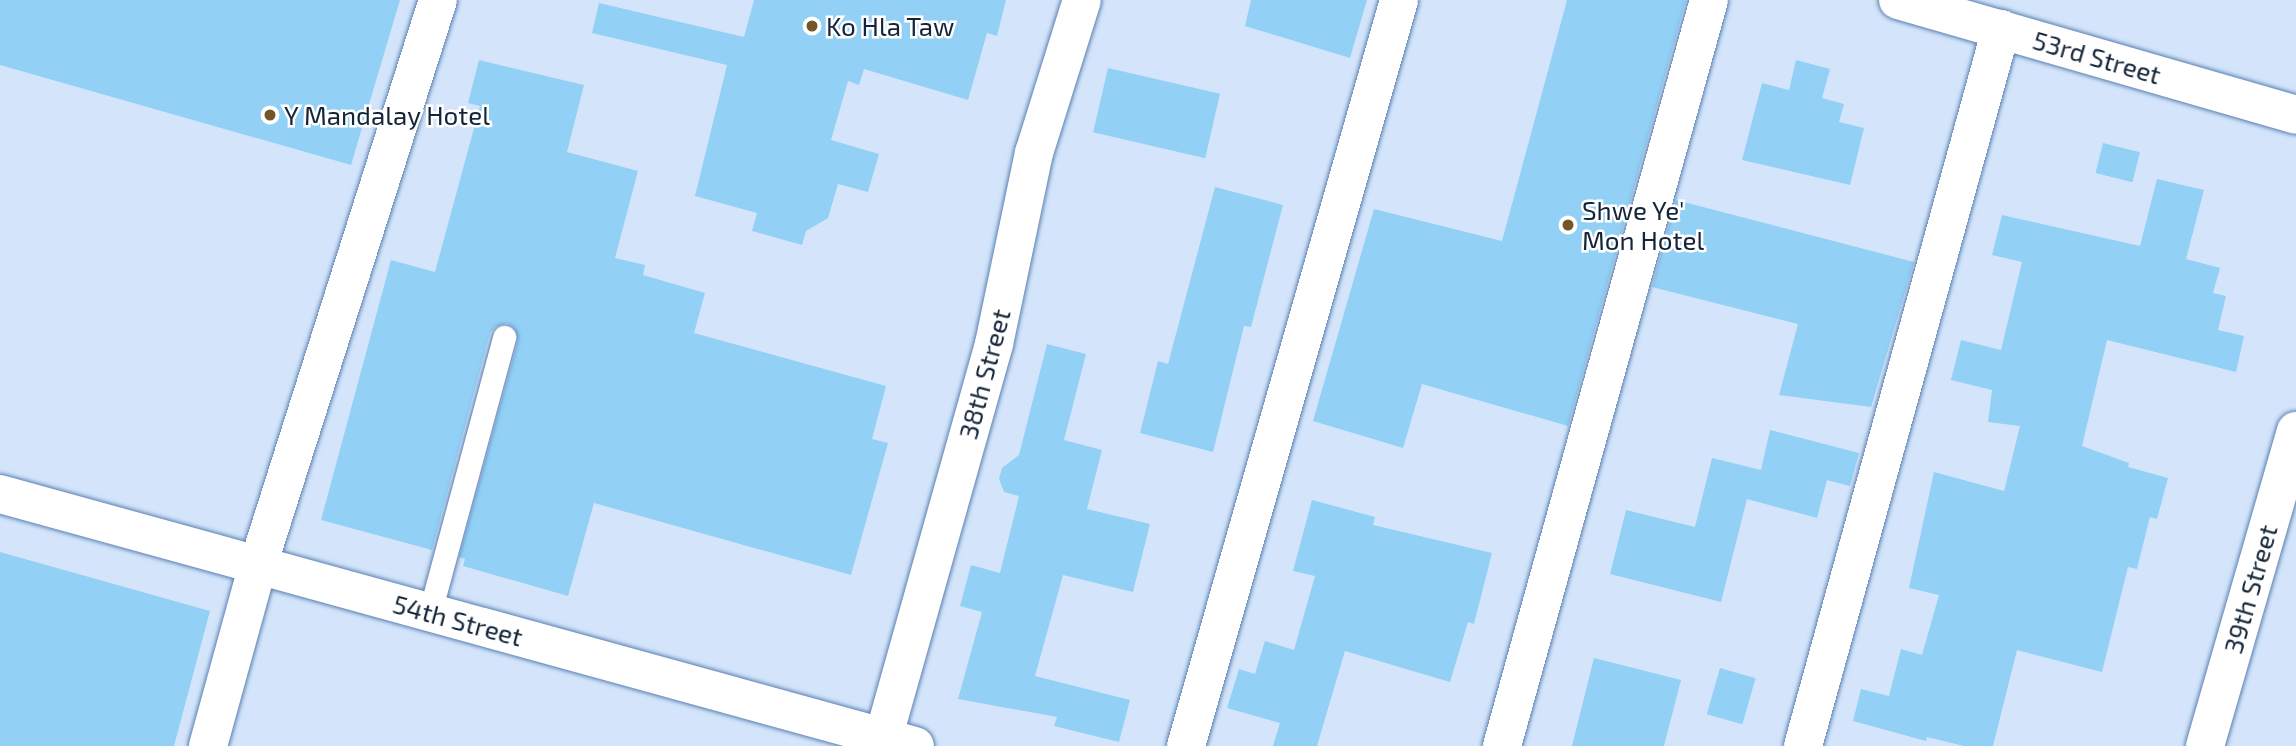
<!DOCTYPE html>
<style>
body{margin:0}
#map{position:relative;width:2296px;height:746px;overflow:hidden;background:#d4e5fb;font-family:"Exo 2",sans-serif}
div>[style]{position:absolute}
.building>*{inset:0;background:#92d0f6;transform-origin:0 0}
.roads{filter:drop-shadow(0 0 2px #5a80b2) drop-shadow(0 0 2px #5a80b2)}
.service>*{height:23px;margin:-11.5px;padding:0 11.5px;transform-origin:11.5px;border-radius:11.5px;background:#fff}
.minor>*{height:38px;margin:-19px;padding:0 19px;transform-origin:19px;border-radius:19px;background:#fff}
.dots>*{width:19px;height:19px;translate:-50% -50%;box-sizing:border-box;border:4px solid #fff;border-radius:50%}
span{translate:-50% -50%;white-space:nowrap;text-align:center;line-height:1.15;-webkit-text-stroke:5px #fff;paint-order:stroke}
.poi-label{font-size:26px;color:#152539}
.left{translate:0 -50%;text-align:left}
.street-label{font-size:26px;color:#152539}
</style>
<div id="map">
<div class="building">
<div style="clip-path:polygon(0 0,400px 0,351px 165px,0 65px)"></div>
<div style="clip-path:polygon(754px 0,1006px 0,997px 36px,987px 33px,968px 100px,864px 69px,859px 85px,848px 81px,831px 140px,879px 154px,868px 192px,838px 184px,828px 218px,806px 231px,802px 245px,752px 231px,757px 213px,695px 196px,727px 65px,592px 33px,599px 3px,744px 37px)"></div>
<div style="clip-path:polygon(1251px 0,1367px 0,1350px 58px,1245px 26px)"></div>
<div style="clip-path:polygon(1567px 0,1686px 0,1568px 426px,1422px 384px,1403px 448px,1313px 421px,1374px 209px,1502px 241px)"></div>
<div style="clip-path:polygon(479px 60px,584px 85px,567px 152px,638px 171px,615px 258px,645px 265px,643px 275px,705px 293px,694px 333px,886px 386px,872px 439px,888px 443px,851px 575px,594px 503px,568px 596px,463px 566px,465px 559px,459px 557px,518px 341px,514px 328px,507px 323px,495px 327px,490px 333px,432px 550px,321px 520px,391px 260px,435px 272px,480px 106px,468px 103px)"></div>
<div style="clip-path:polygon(1796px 60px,1830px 69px,1822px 98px,1844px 104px,1839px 122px,1864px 128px,1850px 185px,1742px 160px,1762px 83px,1789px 90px)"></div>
<div style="left:1108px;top:68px;width:115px;height:66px;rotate:13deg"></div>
<div style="left:2103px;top:143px;width:38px;height:31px;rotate:14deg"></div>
<div style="clip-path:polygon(2157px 179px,2204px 190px,2186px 259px,2220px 268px,2213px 293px,2226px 296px,2218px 330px,2244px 336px,2236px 372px,2107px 340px,2082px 446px,2129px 463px,2128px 467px,2168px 478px,2157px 519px,2150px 517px,2137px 569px,2128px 567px,2102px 672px,2017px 650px,1993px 746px,1964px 746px,1927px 737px,1926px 741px,1853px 721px,1861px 689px,1889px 696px,1901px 649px,1922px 655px,1939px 595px,1909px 588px,1934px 472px,2004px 491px,2020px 426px,1988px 422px,1992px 390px,1951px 380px,1961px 340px,2001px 350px,2022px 262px,1992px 255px,2002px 215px,2140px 246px)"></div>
<div style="clip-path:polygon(1215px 187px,1283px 205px,1251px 327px,1244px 326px,1213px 452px,1140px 433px,1158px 361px,1168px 364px)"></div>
<div style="clip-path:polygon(1676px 200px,1914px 262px,1871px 407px,1779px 395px,1798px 324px,1652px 287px)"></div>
<div style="clip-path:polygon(1047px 344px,1086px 354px,1064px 440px,1102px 450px,1087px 509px,1150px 524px,1133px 592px,1063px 575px,1035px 676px,1130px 700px,1119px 742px,1054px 726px,1057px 717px,958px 699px,982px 612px,960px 606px,971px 565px,1000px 573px,1019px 496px,1004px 492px,999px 479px,1002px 468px,1019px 455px)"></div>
<div style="clip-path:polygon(1770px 430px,1859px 453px,1850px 486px,1827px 480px,1817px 518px,1747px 499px,1721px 602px,1610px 574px,1626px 510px,1695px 527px,1712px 458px,1761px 470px)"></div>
<div style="clip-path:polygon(1312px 500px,1375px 517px,1373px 525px,1492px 553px,1474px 624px,1468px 622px,1450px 682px,1345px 651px,1317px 746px,1273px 746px,1280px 723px,1227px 708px,1239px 669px,1255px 674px,1265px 641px,1294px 650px,1315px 576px,1293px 571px)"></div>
<div style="clip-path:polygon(0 552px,210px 611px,174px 746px,0 746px)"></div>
<div style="clip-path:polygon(1594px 658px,1681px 680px,1664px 746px,1572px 746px)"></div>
<div style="left:1720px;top:668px;width:37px;height:48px;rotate:16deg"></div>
</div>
<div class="roads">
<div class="service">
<div style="left:430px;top:612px;width:285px;rotate:-74.9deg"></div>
</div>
<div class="minor">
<div style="left:1898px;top:0;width:414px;rotate:16.1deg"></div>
<div style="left:0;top:494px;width:949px;rotate:15.4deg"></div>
<div style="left:208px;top:746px;width:188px;rotate:-74.6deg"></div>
<div style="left:258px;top:565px;width:593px;rotate:-72.33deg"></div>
<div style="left:881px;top:746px;width:418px;rotate:-74.3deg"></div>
<div style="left:994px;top:344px;width:195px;rotate:-78.2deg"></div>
<div style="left:1034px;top:153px;width:160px;rotate:-72.6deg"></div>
<div style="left:1186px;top:746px;width:776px;rotate:-74.06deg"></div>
<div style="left:1502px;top:746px;width:774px;rotate:-74.49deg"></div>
<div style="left:1803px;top:746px;width:744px;rotate:-74.56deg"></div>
<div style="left:2205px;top:746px;width:328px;rotate:-73.9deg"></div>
</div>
</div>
<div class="dots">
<div style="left:812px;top:26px;background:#73562a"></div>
<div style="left:270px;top:115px;background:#73562a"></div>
<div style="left:1568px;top:225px;background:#73562a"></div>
</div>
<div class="poi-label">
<span class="left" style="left:826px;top:26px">Ko Hla Taw</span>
<span class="left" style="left:284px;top:115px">Y Mandalay Hotel</span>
<span class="left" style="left:1582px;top:225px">Shwe Ye'<br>Mon Hotel</span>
</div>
<div class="street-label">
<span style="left:2097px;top:57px;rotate:16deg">53rd Street</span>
<span style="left:984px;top:374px;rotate:-75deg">38th Street</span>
<span style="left:2250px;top:589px;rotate:-74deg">39th Street</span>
<span style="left:458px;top:620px;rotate:15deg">54th Street</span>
</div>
</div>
